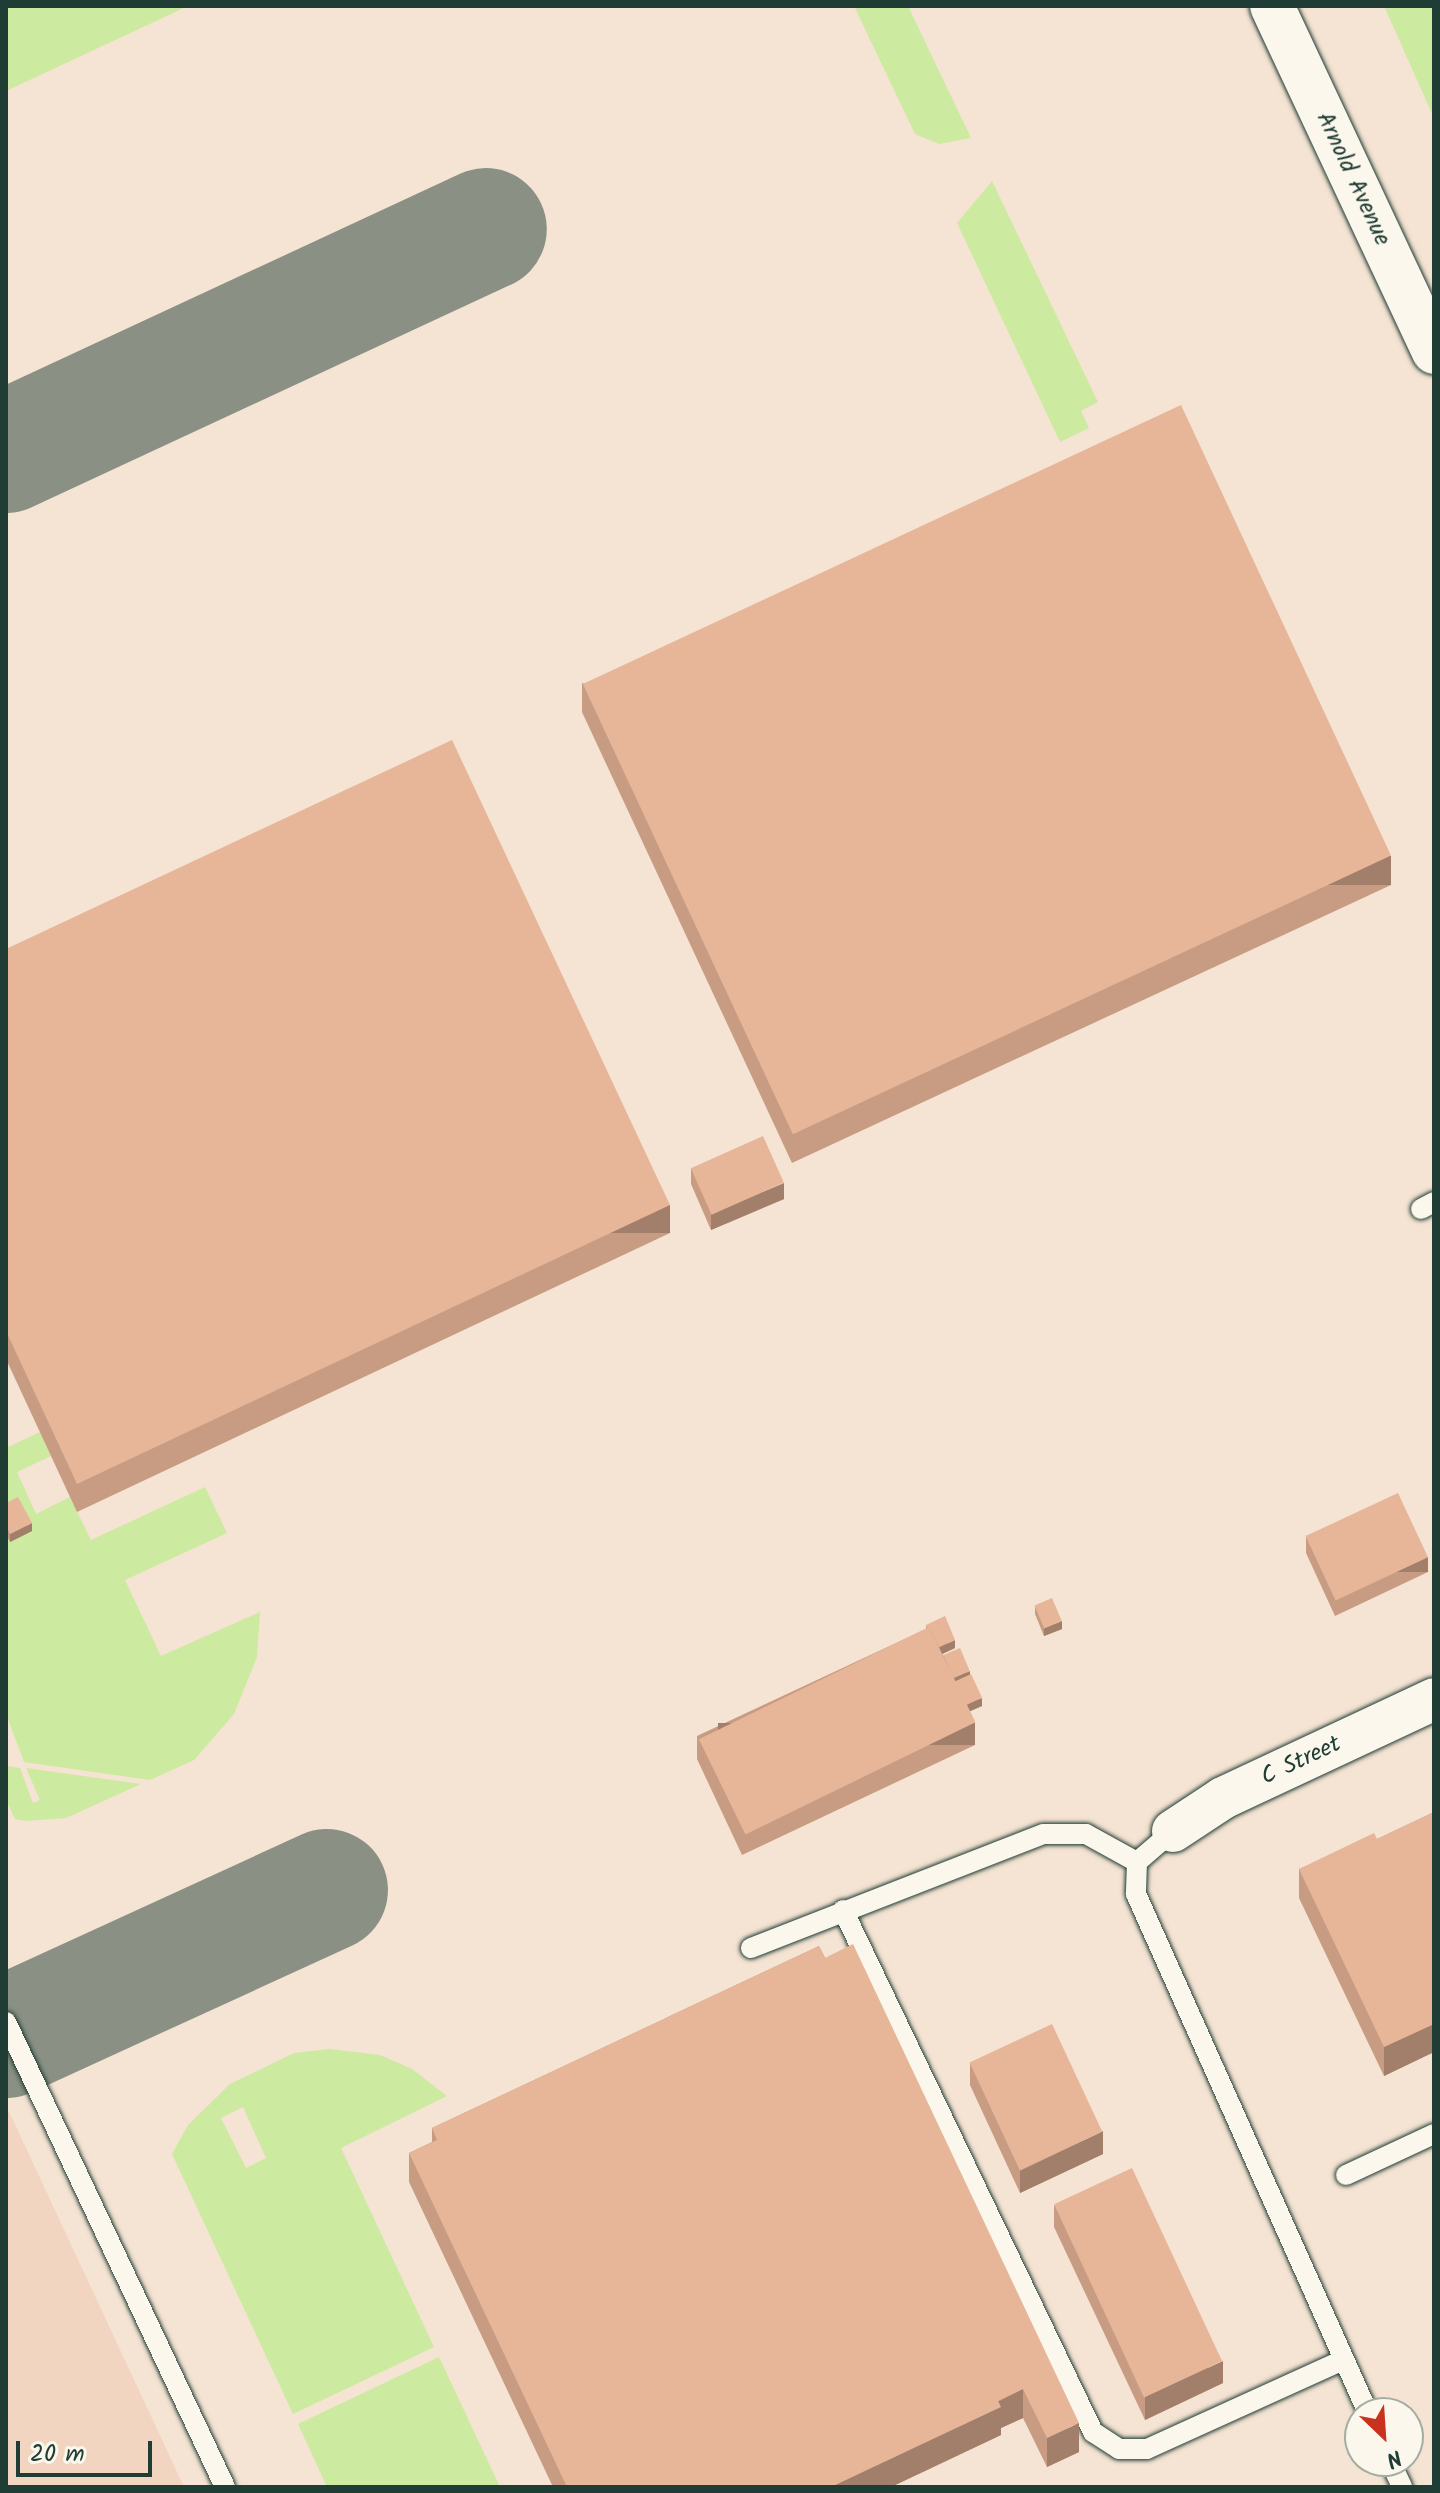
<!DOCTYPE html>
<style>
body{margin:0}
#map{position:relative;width:1440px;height:2493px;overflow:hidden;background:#f5e3d3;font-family:Kalam,sans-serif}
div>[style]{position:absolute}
.built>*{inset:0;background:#f1d5c1}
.green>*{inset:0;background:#cdeaa1}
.taxiway>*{height:122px;margin:-61px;padding:0 61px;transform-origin:61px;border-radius:61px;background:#8a9084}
.roads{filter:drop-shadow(0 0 2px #1f3d34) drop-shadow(0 0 2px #1f3d34)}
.service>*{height:20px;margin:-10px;padding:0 10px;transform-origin:10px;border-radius:10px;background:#fbf7ec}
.minor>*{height:42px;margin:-21px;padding:0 21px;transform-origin:21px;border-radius:21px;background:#fbf7ec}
.tertiary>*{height:44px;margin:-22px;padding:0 22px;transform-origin:22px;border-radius:22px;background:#fbf7ec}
.wall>*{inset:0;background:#c79c83}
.shaded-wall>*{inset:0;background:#a27f6a;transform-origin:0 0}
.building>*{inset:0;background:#e7b598;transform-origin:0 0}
span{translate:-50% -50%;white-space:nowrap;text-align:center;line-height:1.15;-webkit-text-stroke:6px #fbf7ec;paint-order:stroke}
.street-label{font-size:24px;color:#1f3d34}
.frame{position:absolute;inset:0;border:8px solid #1f3d34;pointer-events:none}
.north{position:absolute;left:1344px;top:2397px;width:80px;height:80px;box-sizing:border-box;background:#fbf7ec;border:2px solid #a3ada2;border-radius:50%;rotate:155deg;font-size:22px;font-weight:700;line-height:32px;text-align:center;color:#1f3d34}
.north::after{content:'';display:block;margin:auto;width:28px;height:36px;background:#c8321e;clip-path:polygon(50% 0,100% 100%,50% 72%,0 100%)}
.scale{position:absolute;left:16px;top:2441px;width:136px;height:36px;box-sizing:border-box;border:4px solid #1f3d34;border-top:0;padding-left:10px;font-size:24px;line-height:28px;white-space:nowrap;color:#1f3d34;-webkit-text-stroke:6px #fbf7ec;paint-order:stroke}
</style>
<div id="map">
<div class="built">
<div style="clip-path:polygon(6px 2106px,12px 2118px,184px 2487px,6px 2487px)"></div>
</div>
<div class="green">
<div style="clip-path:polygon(6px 6px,188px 6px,6px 91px)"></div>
<div style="clip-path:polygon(854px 6px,908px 6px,971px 138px,939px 144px,915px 134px)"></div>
<div style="clip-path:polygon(1384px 6px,1434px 6px,1434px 118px)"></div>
<div style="clip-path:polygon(992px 181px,1098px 402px,1081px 411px,1089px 428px,1060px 442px,957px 223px)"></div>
<div style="clip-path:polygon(40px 1432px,51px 1456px,17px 1472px,36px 1514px,70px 1497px,91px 1540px,205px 1487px,227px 1533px,125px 1580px,161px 1656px,260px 1612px,257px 1657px,234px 1714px,194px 1760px,150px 1780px,24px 1762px,6px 1714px,6px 1448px)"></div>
<div style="clip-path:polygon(6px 1766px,20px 1768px,33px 1803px,40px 1800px,26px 1768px,141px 1784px,66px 1818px,26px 1821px,15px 1819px,6px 1800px)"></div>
<div style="clip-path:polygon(evenodd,330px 2049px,380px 2055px,412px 2069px,447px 2096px,341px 2148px,434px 2347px,293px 2414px,172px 2154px,188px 2125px,230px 2084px,294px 2053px,330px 2049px,243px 2107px,266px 2158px,246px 2168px,221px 2118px,243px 2107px)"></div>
<div style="clip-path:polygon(439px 2357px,500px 2487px,327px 2487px,298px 2424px)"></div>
</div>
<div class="taxiway">
<div style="left:6px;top:452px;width:529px;rotate:-24.92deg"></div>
<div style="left:6px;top:2037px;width:353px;rotate:-24.6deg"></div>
</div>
<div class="roads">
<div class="service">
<div style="left:1421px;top:1209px;width:15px;rotate:-28deg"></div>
<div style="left:1173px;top:1831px;width:48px;rotate:139.3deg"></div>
<div style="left:1137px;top:1862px;width:32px;rotate:92deg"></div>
<div style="left:1136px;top:1894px;width:568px;rotate:65.91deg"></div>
<div style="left:843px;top:1910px;width:579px;rotate:64.41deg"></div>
<div style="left:1093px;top:2432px;width:31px;rotate:33deg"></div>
<div style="left:1119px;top:2449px;width:28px"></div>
<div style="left:1147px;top:2449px;width:215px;rotate:-24.4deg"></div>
<div style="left:751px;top:1948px;width:314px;rotate:-21.3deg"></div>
<div style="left:1044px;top:1834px;width:42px"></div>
<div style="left:1086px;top:1834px;width:58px;rotate:28.8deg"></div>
<div style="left:6px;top:2022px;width:514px;rotate:64.78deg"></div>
<div style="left:1346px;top:2175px;width:97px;rotate:-25deg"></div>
<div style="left:1390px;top:2461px;width:29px;rotate:65deg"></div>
</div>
<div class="minor">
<div style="left:1173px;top:1831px;width:60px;rotate:-33.4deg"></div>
<div style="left:1223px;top:1798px;width:233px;rotate:-25.1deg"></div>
</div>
<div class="tertiary">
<div style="left:1272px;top:6px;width:382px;rotate:64.9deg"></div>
</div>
</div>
<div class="wall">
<div style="clip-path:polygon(582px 683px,1391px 885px,792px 1163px,582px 712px)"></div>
<div style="clip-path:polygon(6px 949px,670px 1233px,77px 1512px,6px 1359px)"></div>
<div style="clip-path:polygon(691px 1168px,784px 1199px,711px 1230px,691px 1184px)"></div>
<div style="clip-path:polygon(6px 1503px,32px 1531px,10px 1542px,6px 1534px)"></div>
<div style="clip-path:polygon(1306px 1537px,1428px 1572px,1335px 1616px,1306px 1553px)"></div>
<div style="clip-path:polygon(1035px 1606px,1062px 1629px,1044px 1636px,1035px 1614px)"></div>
<div style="clip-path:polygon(926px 1625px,955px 1648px,942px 1654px,943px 1655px,970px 1675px,982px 1706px,969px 1711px,975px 1745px,742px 1855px,697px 1759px,697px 1736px,926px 1629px)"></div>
<div style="clip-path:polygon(1434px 1812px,1434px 2052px,1384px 2076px,1299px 1898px,1299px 1869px,1377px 1839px)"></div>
<div style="clip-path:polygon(819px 1946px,1079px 2452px,1047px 2467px,1023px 2418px,1001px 2428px,1001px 2435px,891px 2487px,553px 2487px,409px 2182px,409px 2153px,432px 2142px,432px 2128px)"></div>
<div style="clip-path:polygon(970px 2063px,1103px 2154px,1020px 2193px,970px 2085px)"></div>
<div style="clip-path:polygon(1054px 2205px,1223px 2383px,1145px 2420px,1054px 2227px)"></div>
</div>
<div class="shaded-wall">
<div style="left:1391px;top:856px;width:29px;height:661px;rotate:90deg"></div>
<div style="clip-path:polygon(784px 1183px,784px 1199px,711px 1230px,711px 1214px)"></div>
<div style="left:670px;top:1205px;width:28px;height:655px;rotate:90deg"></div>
<div style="clip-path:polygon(32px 1523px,32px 1531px,10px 1542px,10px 1534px)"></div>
<div style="left:1428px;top:1557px;width:15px;height:103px;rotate:90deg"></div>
<div style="clip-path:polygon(1062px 1621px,1062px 1629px,1044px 1636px,1044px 1628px)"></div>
<div style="clip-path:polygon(955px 1640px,955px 1648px,936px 1657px,936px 1649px)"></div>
<div style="clip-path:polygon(970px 1671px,970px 1679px,953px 1683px,950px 1680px)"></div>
<div style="clip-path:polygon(982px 1698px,982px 1706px,964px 1714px,964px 1706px)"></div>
<div style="left:975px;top:1723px;width:22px;height:257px;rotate:90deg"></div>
<div style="clip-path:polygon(1434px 2024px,1434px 2052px,1384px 2076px,1384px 2047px)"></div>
<div style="clip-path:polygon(1103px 2131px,1103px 2154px,1020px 2193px,1020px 2171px)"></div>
<div style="clip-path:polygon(1223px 2361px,1223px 2383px,1145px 2420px,1145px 2397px)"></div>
<div style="clip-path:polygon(1023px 2389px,1023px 2418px,1001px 2428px,1001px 2435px,891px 2487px,831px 2487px)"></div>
<div style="clip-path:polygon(1079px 2423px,1079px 2452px,1047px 2467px,1047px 2438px)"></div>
</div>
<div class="building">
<div style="left:1181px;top:405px;width:497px;height:660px;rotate:65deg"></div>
<div style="clip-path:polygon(452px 740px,670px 1205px,77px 1484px,6px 1331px,6px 949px)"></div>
<div style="left:763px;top:1136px;width:51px;height:79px;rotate:66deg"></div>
<div style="left:1398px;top:1493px;width:71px;height:102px;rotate:65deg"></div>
<div style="clip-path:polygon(18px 1497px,32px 1523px,10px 1534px,6px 1526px,6px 1503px)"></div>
<div style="left:1052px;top:1598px;width:25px;height:19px;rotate:67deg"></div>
<div style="clip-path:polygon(945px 1616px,955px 1640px,939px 1647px,929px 1627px,927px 1628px,926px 1625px)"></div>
<div style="left:929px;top:1627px;width:106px;height:256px;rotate:64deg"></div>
<div style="left:960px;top:1648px;width:25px;height:18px;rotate:67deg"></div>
<div style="left:971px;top:1674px;width:26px;height:18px;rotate:65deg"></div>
<div style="clip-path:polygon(1434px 1812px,1434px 2024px,1384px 2047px,1299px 1869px,1374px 1833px,1377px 1839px)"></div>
<div style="clip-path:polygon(853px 1944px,1079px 2423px,1047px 2438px,1023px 2389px,998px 2401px,1001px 2407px,831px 2487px,567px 2487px,409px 2153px,437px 2140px,432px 2128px,819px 1946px,825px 1958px)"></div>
<div style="left:1052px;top:2024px;width:119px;height:91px;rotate:65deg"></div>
<div style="left:1132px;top:2168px;width:213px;height:86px;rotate:65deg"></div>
</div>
<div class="street-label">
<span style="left:1353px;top:179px;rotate:65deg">Arnold Avenue</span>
<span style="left:1301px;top:1761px;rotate:-25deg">C Street</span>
</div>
<div class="frame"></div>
<div class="north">N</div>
<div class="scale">20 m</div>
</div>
